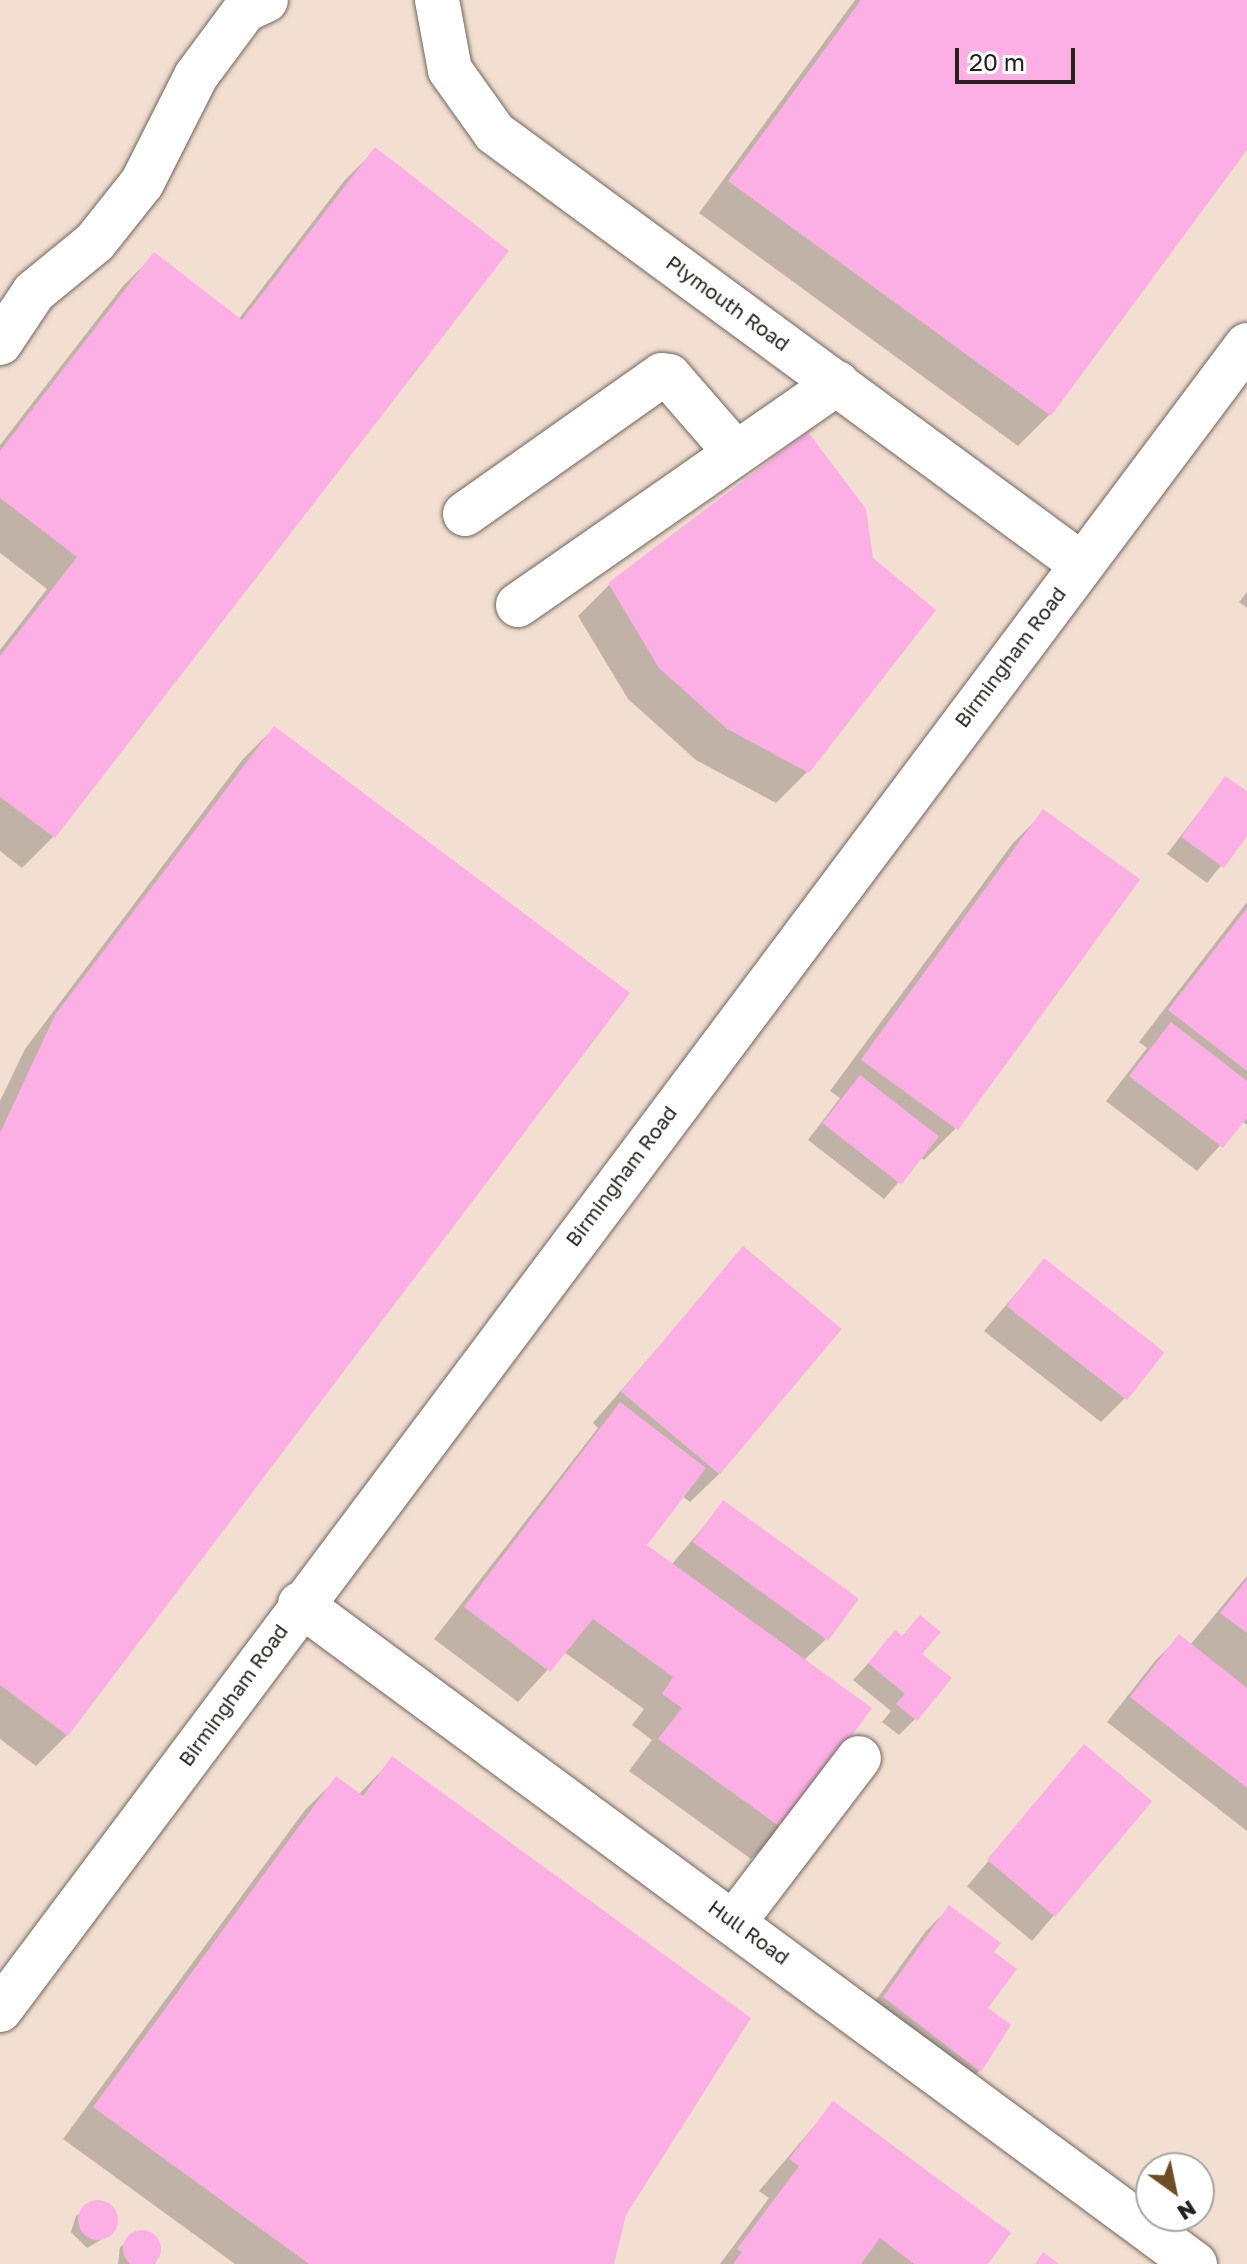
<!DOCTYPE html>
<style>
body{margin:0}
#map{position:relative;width:1247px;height:2264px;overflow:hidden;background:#f7ebe2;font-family:"Golos Text",sans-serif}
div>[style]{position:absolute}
.built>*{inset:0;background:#f2dfd1}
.shadow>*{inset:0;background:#0003;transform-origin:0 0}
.building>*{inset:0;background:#fcafe4;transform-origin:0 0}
.round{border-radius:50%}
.roads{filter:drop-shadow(0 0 2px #71665e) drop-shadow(0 0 2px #71665e)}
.minor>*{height:44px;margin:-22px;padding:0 22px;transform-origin:22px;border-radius:22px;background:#fff}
span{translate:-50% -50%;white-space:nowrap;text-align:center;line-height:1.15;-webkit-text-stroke:6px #fff;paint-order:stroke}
.street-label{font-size:20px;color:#26211e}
.north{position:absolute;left:1135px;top:2152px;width:80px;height:80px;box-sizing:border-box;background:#fff;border:2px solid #a8a6a5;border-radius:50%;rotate:147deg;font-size:22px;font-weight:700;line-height:32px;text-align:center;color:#26211e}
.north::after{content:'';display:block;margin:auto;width:28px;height:36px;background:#6f4e25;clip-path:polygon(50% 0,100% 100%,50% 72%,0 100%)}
.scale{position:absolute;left:955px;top:48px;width:120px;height:36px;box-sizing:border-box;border:4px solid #26211e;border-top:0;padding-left:10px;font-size:24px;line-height:28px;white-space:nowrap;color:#26211e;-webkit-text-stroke:6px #fff;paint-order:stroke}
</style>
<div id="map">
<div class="built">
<div style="clip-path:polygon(evenodd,0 0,1247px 0,1247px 2264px,0 2264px,0 0,1151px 2168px,1199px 2168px,1199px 2216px,1151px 2216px,1151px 2168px)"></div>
</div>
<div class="shadow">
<div style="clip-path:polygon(855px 0,1247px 0,1247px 146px,1049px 415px,1018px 446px,699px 213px)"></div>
<div style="clip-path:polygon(375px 150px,506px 251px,53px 837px,22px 868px,0 851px,0 650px,47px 589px,0 553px,0 445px,123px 286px,154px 255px,238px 320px,344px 181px)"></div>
<div style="clip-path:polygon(609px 585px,807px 772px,776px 803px,696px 760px,628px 699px,578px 616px)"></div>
<div style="clip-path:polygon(1247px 592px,1247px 608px,1239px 602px)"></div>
<div style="clip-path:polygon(274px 728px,67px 1735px,36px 1766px,0 1739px,0 1101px,25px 1049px,243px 759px)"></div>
<div style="clip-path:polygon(1225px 778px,1247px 794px,1247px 833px,1207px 883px,1167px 854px)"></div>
<div style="clip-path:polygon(1044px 812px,955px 1129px,924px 1160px,920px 1157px,884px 1199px,808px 1140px,840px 1098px,830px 1091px,1013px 843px)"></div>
<div style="clip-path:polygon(1247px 902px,1247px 1125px,1242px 1121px,1197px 1171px,1106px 1101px,1147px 1048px,1139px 1042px)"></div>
<div style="clip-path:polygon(743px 1249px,721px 1472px,690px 1502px,682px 1496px,644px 1546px,671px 1565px,724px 1503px,826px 1639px,803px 1661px,782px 1828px,751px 1859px,629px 1771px,652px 1740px,632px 1725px,644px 1709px,564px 1652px,518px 1702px,434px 1639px,598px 1428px,593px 1423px)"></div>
<div style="clip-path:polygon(1044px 1261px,1125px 1398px,1101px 1422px,984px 1331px)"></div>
<div style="clip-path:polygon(1247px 1576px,1247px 1831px,1107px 1722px,1155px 1661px,1179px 1637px,1190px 1645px)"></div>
<div style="clip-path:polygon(896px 1633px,920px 1654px,915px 1719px,899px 1735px,882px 1722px,891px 1711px,853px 1680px)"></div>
<div style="left:1084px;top:1747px;width:85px;height:182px;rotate:40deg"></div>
<div style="clip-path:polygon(393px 1759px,624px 2214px,611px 2264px,235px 2264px,63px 2139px,305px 1810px,336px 1779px,358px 1795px)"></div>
<div style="clip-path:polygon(950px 1907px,991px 1952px,985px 2009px,1008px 2026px,979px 2071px,955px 2095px,860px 2022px,926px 1931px)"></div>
<div style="clip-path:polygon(833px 2104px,985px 2264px,720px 2264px,769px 2198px,759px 2191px)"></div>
<div style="clip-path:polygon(100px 2202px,114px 2210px,111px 2234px,87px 2248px,71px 2232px,76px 2216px)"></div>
<div style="clip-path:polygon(143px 2233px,160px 2250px,155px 2264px,118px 2264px,120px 2247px)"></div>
</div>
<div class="building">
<div style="clip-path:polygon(861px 0,1247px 0,1247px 150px,1051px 416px,728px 181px)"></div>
<div style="clip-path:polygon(375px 147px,509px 251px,55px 838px,0 797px,0 656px,77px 557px,0 498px,0 451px,154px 252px,242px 320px)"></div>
<div style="clip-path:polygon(808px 432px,866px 509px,873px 558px,936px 610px,809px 773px,727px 729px,659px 668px,608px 583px)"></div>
<div style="clip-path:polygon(274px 726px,630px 993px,68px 1736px,0 1685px,0 1133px,55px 1015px)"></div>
<div style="clip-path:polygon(1225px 776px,1247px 791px,1247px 836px,1224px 868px,1181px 837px)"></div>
<div style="left:1043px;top:809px;width:120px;height:310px;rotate:36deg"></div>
<div style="clip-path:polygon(1247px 908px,1247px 1071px,1168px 1010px)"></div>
<div style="clip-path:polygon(1171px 1022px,1247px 1081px,1247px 1118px,1223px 1148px,1129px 1076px)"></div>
<div style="left:860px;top:1075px;width:100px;height:61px;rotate:38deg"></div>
<div style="left:743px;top:1246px;width:129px;height:190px;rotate:40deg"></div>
<div style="left:1044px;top:1258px;width:153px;height:61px;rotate:38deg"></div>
<div style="clip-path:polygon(620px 1402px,706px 1468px,647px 1545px,872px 1708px,783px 1829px,658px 1739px,682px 1708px,662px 1694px,673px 1677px,593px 1619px,550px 1672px,464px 1607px)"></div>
<div style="left:723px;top:1500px;width:168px;height:52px;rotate:36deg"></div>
<div style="clip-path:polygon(1247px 1579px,1247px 1633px,1220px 1613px)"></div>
<div style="clip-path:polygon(920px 1615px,941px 1632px,922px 1654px,952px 1678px,917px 1721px,896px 1704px,905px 1694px,868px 1663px,895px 1630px,902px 1636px)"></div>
<div style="clip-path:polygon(1179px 1634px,1247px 1688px,1247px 1788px,1130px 1697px)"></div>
<div style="left:1084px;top:1744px;width:89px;height:151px;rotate:40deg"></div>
<div style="clip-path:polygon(392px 1756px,751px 2018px,626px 2215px,614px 2264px,309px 2264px,93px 2107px,336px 1776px,363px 1796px)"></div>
<div style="clip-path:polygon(949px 1905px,1001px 1943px,994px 1952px,1017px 1969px,988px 2008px,1011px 2025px,981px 2072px,883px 1997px)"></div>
<div style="clip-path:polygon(833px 2101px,1011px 2233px,988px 2264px,914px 2264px,880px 2238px,861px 2264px,733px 2264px,742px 2252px,737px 2249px,799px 2166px,789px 2159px)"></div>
<div class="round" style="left:78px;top:2200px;width:40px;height:40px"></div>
<div class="round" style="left:123px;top:2230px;width:38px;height:38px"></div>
<div style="clip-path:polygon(1043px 2252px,1059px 2264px,1035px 2264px)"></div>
</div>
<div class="roads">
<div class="minor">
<div style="left:437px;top:0;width:71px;rotate:79.5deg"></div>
<div style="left:450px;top:70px;width:77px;rotate:54.5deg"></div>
<div style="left:495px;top:133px;width:726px;rotate:36.32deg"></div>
<div style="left:0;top:343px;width:61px;rotate:-56.3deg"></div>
<div style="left:34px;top:292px;width:79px;rotate:-39.3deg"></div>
<div style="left:95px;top:242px;width:75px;rotate:-51.5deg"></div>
<div style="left:142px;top:183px;width:120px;rotate:-63.2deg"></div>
<div style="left:196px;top:76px;width:82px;rotate:-53.4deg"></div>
<div style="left:245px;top:10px;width:23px;rotate:-25deg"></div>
<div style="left:465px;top:514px;width:241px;rotate:-35.2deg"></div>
<div style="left:662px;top:375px;width:7px;rotate:8deg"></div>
<div style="left:669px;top:376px;width:102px;rotate:49deg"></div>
<div style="left:518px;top:605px;width:389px;rotate:-34.8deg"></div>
<div style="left:300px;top:1604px;width:1112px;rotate:36.41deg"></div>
<div style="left:734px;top:1922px;width:206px;rotate:-52.7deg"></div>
<div style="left:0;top:2010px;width:2080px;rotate:-53.17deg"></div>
</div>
</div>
<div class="street-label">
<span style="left:728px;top:303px;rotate:36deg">Plymouth Road</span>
<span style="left:1010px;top:657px;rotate:-53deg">Birmingham Road</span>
<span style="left:621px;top:1176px;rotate:-53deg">Birmingham Road</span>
<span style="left:233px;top:1695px;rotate:-54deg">Birmingham Road</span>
<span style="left:749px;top:1932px;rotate:36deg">Hull Road</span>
</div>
<div class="north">N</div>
<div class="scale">20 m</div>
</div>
